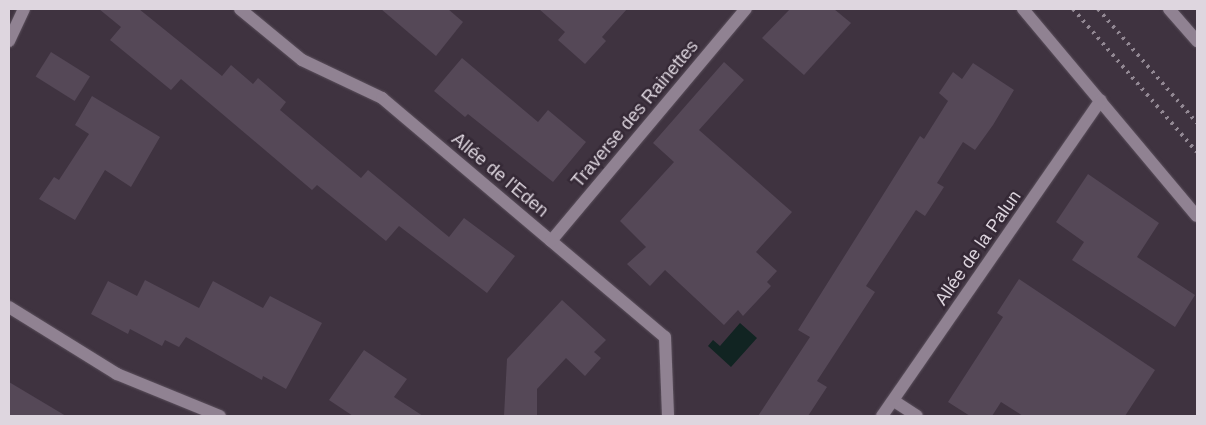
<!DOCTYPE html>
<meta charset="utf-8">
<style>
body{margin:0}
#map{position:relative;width:1206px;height:425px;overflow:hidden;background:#3f3340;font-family:Arial,sans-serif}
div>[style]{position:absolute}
.water>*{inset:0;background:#112422}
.building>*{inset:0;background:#554857;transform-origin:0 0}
.roads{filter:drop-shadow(0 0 1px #5a4f5b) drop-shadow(0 0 1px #5a4f5b)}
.lane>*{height:12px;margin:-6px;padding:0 6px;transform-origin:6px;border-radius:6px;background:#908292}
.street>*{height:12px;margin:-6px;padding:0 6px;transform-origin:6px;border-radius:6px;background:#908292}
.rail>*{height:4px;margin-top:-2px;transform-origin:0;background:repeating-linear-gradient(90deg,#928893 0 2.5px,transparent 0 7.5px)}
span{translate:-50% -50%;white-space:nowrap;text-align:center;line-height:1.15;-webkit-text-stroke:5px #352936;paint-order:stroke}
.street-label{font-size:18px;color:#ded6df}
.frame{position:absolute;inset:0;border:10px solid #ded6df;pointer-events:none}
</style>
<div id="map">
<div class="water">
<div style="clip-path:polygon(740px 323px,757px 338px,731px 367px,708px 346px,713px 340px,720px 346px)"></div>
</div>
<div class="building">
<div style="clip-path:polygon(99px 9px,139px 9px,222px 76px,231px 65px,253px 84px,258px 78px,286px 102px,280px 110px,361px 178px,368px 170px,449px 237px,464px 218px,515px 256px,487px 293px,399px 226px,386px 241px,317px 185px,312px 190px,181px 79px,171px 90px,110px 40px,121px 27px)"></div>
<div style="clip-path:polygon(381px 9px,448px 9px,463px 22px,436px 56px)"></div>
<div style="clip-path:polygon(539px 9px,627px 9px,602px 37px,606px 41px,585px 64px,558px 40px,565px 32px)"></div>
<div style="clip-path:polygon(790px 9px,834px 9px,851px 23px,804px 75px,762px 38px)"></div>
<div style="left:51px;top:52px;width:46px;height:29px;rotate:32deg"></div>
<div style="clip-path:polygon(462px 58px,538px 122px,548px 110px,586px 142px,553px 182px,468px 114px,465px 117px,434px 91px)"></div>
<div style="clip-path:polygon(724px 62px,744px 80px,699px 130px,792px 212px,756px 252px,777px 271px,767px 282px,771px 286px,743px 316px,738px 310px,724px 325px,665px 270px,650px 286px,627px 264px,646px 247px,620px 221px,674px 162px,653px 143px)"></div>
<div style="clip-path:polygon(973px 63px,1014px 90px,993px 125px,975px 150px,963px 142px,937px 183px,944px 187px,925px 216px,916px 210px,866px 286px,875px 292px,817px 381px,827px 387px,808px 416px,758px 416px,810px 337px,798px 330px,920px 136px,924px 139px,948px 101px,939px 93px,953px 72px,962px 79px)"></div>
<div style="clip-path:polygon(92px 96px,160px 137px,131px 187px,105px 170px,75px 220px,39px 199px,54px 177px,59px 180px,89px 134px,75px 125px)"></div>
<div style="clip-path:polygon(1088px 174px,1159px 223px,1137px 257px,1195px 295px,1175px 327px,1072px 260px,1084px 242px,1056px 222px)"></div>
<div style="clip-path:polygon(1019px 279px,1155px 370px,1125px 416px,1023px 416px,1001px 402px,992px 416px,970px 416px,948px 402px,1003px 317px,997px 313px)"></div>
<div style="clip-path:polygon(145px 280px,199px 308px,213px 281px,263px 308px,270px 296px,322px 323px,286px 389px,263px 376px,262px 380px,186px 337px,179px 347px,165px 340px,162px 346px,130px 329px,128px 334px,91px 314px,108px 281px,137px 296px)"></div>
<div style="clip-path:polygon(562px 300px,606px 340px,594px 352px,601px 358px,585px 376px,566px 358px,537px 389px,537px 416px,504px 416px,507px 359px)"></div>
<div style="clip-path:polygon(364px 350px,407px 379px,394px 397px,423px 416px,353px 416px,329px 400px)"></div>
<div style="clip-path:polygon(9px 382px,66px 416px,9px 416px)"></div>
</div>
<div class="roads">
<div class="lane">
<div style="left:894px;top:401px;width:27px;rotate:33deg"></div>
</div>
<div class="street">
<div style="left:240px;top:9px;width:80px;rotate:39.4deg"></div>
<div style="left:302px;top:60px;width:89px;rotate:25.4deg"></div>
<div style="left:382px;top:98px;width:370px;rotate:40.2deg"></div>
<div style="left:665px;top:337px;width:79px;rotate:87.8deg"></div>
<div style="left:1023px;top:9px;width:270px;rotate:50deg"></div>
<div style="left:1169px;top:9px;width:43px;rotate:48.8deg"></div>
<div style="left:9px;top:41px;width:35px;rotate:-65deg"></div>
<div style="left:551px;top:241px;width:303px;rotate:-50deg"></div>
<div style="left:9px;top:307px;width:127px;rotate:31.8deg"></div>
<div style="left:117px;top:374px;width:111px;rotate:22.2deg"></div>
<div style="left:882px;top:416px;width:384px;rotate:-55.3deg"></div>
</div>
</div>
<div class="rail">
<div style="left:1073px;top:9px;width:189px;rotate:49.1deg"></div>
<div style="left:1098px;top:9px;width:151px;rotate:49deg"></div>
</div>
<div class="street-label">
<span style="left:635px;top:114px;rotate:-50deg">Traverse des Rainettes</span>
<span style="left:500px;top:175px;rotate:40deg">Allée de l'Eden</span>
<span style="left:978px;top:248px;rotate:-55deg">Allée de la Palun</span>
</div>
<div class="frame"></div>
</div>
